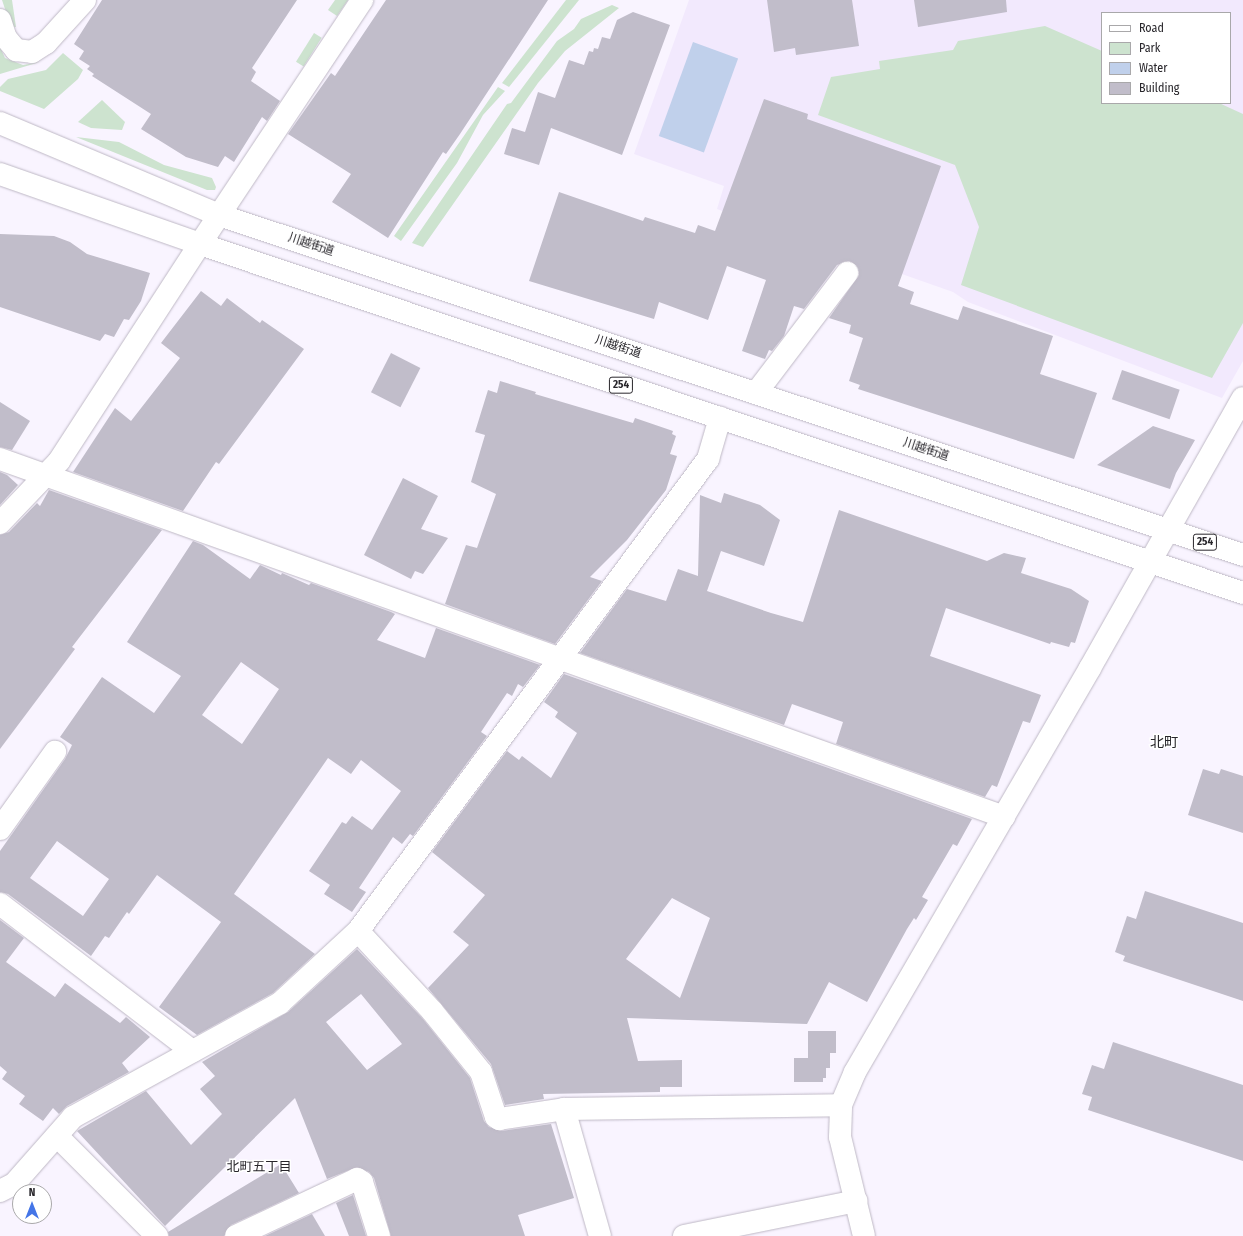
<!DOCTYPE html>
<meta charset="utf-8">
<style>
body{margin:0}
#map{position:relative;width:1243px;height:1236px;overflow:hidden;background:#f9f4ff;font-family:"Fira Sans Condensed","Noto Sans JP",sans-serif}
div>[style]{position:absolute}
.built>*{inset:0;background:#f2e9fd}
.green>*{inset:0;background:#cde3cf;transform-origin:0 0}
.water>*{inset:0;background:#c0d0eb;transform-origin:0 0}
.building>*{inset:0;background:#c1bdca;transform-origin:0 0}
.roads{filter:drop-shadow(0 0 1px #beb8c5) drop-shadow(0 0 1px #beb8c5)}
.minor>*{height:22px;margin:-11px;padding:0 11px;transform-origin:11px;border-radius:11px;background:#fff}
.highway>*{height:22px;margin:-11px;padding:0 11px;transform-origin:11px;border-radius:11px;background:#fff}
span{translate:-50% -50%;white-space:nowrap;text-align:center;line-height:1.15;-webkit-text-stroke:3px #fff;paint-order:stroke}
.shield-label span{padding:1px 3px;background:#fff;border:1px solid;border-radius:3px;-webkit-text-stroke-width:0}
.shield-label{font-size:11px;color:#28262b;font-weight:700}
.street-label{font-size:12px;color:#28262b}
.neighbourhood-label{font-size:13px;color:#28262b}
.quarter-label{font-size:14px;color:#28262b}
.legend{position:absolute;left:1101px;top:12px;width:130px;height:92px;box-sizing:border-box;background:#fff;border:1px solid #a9a8aa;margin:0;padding:5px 7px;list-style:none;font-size:12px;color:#28262b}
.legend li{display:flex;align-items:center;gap:8px;height:20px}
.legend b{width:20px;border:1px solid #a9a8aa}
.north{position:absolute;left:12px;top:1184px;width:40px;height:40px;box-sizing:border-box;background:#fff;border:1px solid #a9a8aa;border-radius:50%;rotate:0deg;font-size:11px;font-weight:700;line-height:16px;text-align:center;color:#28262b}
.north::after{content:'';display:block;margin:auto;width:14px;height:18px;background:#4475e7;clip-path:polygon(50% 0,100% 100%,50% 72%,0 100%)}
</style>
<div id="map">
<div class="built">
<div style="clip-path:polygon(evenodd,689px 0,1243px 0,1243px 361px,1222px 398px,968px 302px,953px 292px,717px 209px,724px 186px,634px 154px,689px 0,1102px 13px,1230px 13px,1230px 103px,1102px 103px,1102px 13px)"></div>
</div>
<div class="green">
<div style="clip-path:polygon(2px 0,12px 0,16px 27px,11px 27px)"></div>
<div style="clip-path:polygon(335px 0,348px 0,337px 16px,328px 10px)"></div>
<div style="clip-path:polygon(566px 0,579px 0,509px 87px,502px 83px)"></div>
<div style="clip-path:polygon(612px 5px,619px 8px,565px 51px,538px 83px,423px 247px,412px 243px,507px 104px,511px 103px,557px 41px,574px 29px,581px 19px)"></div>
<div style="clip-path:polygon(1045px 26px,1102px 51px,1102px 103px,1219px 103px,1243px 114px,1243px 323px,1212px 378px,961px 285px,979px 227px,955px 165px,818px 115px,831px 77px,880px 69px,879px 61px,953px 50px,958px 41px)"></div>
<div style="left:314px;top:33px;width:9px;height:34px;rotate:32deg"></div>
<div style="clip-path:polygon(0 47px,5px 58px,23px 65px,40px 62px,0 74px)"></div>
<div style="clip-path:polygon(63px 53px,83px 70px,78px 79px,44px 109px,0 91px,0 87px,8px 79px,46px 70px)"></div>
<div style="clip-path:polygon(498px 87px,505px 91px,483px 115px,457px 163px,401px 241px,394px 236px)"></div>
<div style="clip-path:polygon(102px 100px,125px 122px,122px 130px,91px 128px,78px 122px)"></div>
<div style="clip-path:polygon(76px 137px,119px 142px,164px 165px,212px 178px,216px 187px,215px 190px,207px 190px)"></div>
</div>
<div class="water">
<div style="left:693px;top:42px;width:48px;height:100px;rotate:20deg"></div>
</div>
<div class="building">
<div style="clip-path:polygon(102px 0,297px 0,252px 68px,256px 72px,251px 81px,280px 101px,267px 121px,262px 117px,234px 162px,225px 156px,218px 167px,186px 157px,141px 129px,151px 114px,92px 76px,94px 74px,87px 69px,90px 66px,79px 59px,84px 51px,74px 44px)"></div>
<div style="clip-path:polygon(386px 0,548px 0,460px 134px,446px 154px,443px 152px,388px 238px,332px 202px,351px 174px,288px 134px,331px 73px,335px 76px)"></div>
<div style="clip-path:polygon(767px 0,852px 0,859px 46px,796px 55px,795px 48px,774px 52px)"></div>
<div style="clip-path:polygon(914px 0,1006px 0,1007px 12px,918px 27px)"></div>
<div style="clip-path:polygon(633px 12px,670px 25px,622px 155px,551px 128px,539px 165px,504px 154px,512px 128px,525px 132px,538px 92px,555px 98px,569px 60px,584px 65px,589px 51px,593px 52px,594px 48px,598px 49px,602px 37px,610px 39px,617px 20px)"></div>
<div style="clip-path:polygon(764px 99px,808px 114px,807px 119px,941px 166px,898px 286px,914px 292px,910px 304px,958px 320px,963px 306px,1053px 336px,1040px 374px,1097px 393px,1074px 459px,858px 389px,860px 385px,849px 381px,863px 338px,849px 333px,851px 325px,829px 318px,859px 275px,858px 268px,849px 261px,837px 265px,804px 309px,794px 306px,784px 336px,772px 351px,769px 350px,765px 359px,742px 351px,766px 280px,727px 266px,708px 320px,659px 302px,654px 319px,529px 281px,559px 192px,643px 221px,645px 217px,695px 233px,698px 225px,715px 231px)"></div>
<div style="clip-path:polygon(0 234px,54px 236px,70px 242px,87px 254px,150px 273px,141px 301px,129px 320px,124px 319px,114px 337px,105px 334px,100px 341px,0 307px)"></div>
<div style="clip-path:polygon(201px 291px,221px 306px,227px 298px,260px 323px,262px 320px,304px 349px,219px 464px,216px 462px,183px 511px,73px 472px,115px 408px,131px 421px,180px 358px,161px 343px)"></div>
<div style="left:391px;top:353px;width:33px;height:44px;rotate:27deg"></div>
<div style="left:1122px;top:370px;width:61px;height:31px;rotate:19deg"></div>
<div style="clip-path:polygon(500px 381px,536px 392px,535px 394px,633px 423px,635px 418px,673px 431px,672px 434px,676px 436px,670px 454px,677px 456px,666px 490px,627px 540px,590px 577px,602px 581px,555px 644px,445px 604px,466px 545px,477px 548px,496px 494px,471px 482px,485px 435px,475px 432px,488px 390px,497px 393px)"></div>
<div style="clip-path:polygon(0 402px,30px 421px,12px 450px,0 447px)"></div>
<div style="clip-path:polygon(1153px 426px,1195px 440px,1176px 473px,1170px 489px,1097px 465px)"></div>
<div style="clip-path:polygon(0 472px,7px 475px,18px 485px,0 505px)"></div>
<div style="clip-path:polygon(403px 478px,438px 496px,421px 529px,448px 538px,423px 574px,415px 571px,411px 579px,364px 555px)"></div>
<div style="clip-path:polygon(49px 490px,162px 530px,72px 647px,75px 649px,0 749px,0 535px,9px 532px,37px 503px,40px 506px)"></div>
<div style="clip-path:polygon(724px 493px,760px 505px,780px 520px,764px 566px,721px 551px,707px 591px,771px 613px,803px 622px,839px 510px,987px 561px,1004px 553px,1026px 558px,1021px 573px,1071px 589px,1089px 601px,1075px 643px,1071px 642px,1069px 647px,1051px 642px,1050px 644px,946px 608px,930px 656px,1041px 695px,1030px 723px,1023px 721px,997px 787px,992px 785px,985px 797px,836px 744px,843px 722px,792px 704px,784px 725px,580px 653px,627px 589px,666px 601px,678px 569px,698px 576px,700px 495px,721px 503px)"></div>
<div style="clip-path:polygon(evenodd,193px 541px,203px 545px,250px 579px,260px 565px,281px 575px,282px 573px,309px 585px,311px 583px,391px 612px,395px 614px,377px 640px,425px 658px,436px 628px,540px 665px,523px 687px,518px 684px,512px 696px,507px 693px,481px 732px,487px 736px,413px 836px,410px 834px,402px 844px,393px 837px,359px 888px,366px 892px,352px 912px,324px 894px,330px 885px,309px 871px,342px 822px,346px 824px,352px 816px,372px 830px,401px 791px,361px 760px,351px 774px,328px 758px,234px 894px,315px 954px,273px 993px,197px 1035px,159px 1007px,221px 922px,157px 875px,129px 914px,127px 912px,109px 938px,105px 936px,91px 956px,8px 894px,0 892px,0 851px,65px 759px,72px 745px,60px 737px,102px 677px,154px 713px,181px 676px,127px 642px,193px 541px,241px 662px,279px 689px,242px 744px,202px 715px,241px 662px,193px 541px,57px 841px,109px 879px,83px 916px,30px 878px,57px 841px)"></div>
<div style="clip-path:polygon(evenodd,564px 674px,972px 819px,957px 846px,953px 844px,922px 897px,928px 900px,916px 920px,914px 918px,907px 929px,867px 1002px,829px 982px,807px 1024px,627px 1018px,638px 1061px,682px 1060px,682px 1087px,660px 1087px,660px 1092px,543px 1094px,544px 1099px,505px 1105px,491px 1064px,428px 988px,469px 945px,453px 932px,485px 895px,432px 852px,507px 751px,519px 760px,522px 756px,551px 778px,577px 733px,555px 717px,558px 712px,544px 702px,564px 674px,672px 898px,710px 918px,680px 998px,626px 959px,672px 898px)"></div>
<div style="clip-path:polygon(1203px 769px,1219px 774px,1221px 769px,1243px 776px,1243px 833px,1188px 815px)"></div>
<div style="clip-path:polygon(1145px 891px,1243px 923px,1243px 1001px,1123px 961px,1125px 956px,1115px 952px,1127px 916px,1136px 919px)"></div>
<div style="clip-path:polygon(0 920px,24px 938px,6px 962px,55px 997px,65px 983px,120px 1023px,126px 1017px,150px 1037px,122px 1063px,129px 1072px,67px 1106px,59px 1114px,53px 1108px,43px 1121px,19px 1104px,25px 1096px,2px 1079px,7px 1072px,0 1066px)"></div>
<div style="clip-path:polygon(evenodd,357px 949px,423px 1019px,470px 1078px,484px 1121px,489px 1127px,501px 1131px,551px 1124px,574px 1198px,518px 1215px,525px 1236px,391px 1236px,374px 1178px,369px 1172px,357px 1167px,327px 1179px,295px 1098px,165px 1226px,77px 1131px,146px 1091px,191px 1145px,222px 1114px,200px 1089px,215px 1076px,202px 1062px,288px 1012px,357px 949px,361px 994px,402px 1044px,367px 1070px,326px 1022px,361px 994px)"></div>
<div style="clip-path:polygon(808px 1031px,836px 1031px,836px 1053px,830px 1053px,830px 1068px,826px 1068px,826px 1078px,823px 1078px,823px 1082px,794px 1082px,794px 1058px,808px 1058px)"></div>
<div style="clip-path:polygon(1113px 1042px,1243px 1085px,1243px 1161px,1088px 1110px,1092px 1097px,1082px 1094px,1092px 1065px,1104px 1069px)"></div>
<div style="clip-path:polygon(281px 1164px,299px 1193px,231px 1225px,224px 1236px,169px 1236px,168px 1232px)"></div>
<div style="clip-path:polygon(353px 1195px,366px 1236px,349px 1236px,336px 1203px)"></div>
<div style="clip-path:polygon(312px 1214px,325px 1236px,265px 1236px)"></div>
</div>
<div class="roads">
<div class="minor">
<div style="left:0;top:20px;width:19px;rotate:72deg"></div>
<div style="left:6px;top:38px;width:16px;rotate:50deg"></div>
<div style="left:16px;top:50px;width:16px;rotate:7deg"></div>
<div style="left:32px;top:52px;width:17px;rotate:-33deg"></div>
<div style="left:46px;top:43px;width:58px;rotate:-47.8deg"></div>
<div style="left:756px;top:393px;width:151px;rotate:-52.8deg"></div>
<div style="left:0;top:459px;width:1066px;rotate:19.62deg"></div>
<div style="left:0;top:523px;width:86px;rotate:-46.4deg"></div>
<div style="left:59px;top:461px;width:259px;rotate:-57deg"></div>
<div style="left:200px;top:244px;width:293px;rotate:-56.4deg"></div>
<div style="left:0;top:829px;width:95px;rotate:-54.5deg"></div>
<div style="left:0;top:904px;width:242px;rotate:37.4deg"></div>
<div style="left:358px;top:931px;width:109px;rotate:47.2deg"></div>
<div style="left:432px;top:1011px;width:78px;rotate:51.2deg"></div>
<div style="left:481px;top:1072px;width:47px;rotate:71.6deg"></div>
<div style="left:496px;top:1117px;width:4px;rotate:34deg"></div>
<div style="left:499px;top:1119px;width:66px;rotate:-8.7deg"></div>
<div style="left:564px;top:1109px;width:277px;rotate:-0.8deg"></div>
<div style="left:564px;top:1109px;width:132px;rotate:74.2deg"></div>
<div style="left:58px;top:1137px;width:140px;rotate:45deg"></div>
<div style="left:0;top:1191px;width:16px;rotate:-27deg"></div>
<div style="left:14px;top:1184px;width:89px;rotate:-48.6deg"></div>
<div style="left:73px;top:1117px;width:236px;rotate:-28.8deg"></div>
<div style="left:280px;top:1003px;width:106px;rotate:-42.7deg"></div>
<div style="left:358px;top:931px;width:588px;rotate:-53.44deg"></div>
<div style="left:708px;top:459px;width:43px;rotate:-73.7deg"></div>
<div style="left:236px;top:1236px;width:134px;rotate:-25.2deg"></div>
<div style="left:357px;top:1179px;width:6px;rotate:31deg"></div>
<div style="left:362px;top:1182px;width:57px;rotate:72.5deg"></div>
<div style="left:684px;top:1236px;width:176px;rotate:-11.5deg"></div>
<div style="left:864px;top:1236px;width:102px;rotate:-103.6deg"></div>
<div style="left:840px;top:1137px;width:32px;rotate:-88deg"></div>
<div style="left:841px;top:1105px;width:36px;rotate:-67deg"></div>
<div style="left:855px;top:1072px;width:467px;rotate:-59.8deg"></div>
<div style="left:1090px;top:668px;width:310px;rotate:-60.5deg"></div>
</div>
<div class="highway">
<div style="left:0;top:123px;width:238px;rotate:22.8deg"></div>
<div style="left:219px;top:215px;width:1079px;rotate:18.37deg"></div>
<div style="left:0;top:174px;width:212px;rotate:19.3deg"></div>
<div style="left:200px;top:244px;width:1100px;rotate:18.5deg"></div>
</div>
</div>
<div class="shield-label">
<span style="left:621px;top:385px">254</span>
<span style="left:1205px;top:542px">254</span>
</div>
<div class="street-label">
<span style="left:311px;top:245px;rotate:18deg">川越街道</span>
<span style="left:618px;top:347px;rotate:18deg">川越街道</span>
<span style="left:926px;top:450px;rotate:18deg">川越街道</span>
</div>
<div class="neighbourhood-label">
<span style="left:259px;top:1167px">北町五丁目</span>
</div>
<div class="quarter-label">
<span style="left:1164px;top:743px">北町</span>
</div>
<ul class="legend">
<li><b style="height:5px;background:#fff"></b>Road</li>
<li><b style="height:11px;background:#cde3cf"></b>Park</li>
<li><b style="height:11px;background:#c0d0eb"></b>Water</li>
<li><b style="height:11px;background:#c1bdca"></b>Building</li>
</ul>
<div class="north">N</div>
</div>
